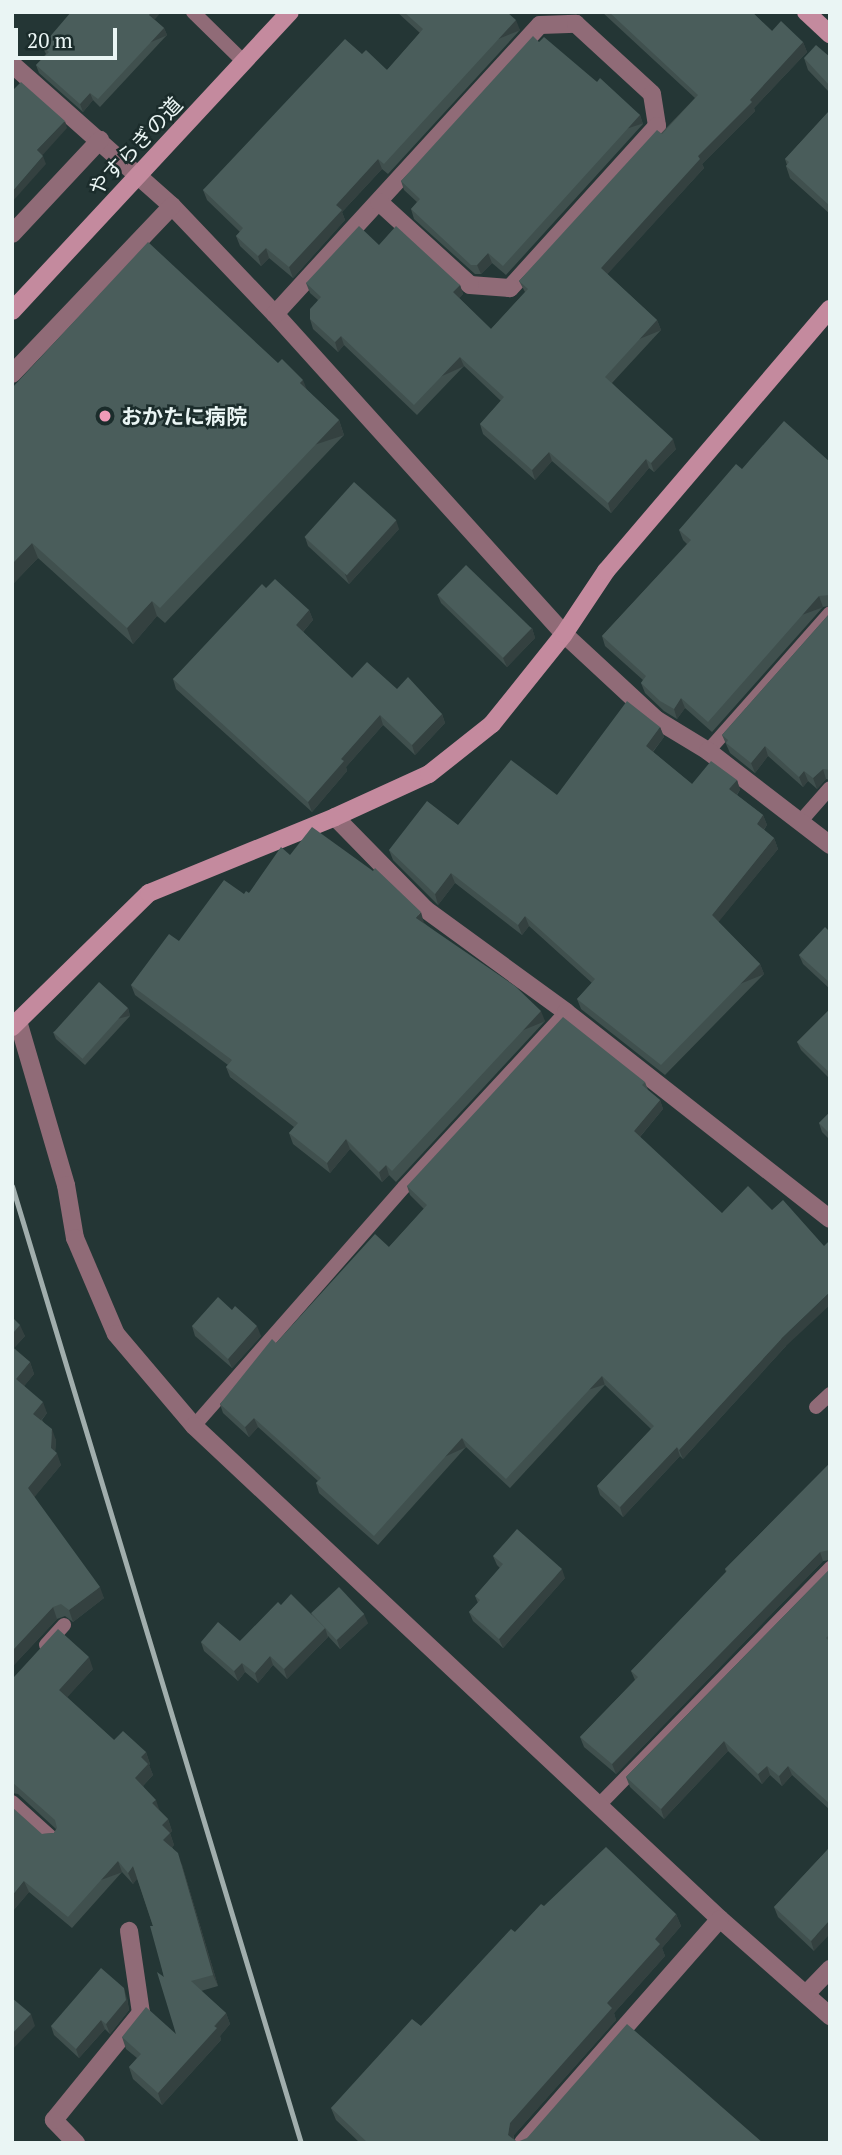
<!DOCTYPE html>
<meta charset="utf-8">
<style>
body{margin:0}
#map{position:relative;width:842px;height:2155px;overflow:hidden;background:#243635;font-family:"PT Serif","Noto Sans JP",serif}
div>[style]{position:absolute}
.lane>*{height:14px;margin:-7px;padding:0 7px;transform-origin:7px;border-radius:7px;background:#906b77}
.street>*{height:18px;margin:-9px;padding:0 9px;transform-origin:9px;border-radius:9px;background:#906b77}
.secondary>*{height:18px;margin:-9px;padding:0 9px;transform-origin:9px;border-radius:9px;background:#c48a9e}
.rail>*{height:5px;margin:-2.5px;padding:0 2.5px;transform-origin:2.5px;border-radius:2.5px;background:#a1aead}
.wall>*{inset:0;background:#40504e}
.shaded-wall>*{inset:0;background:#344140;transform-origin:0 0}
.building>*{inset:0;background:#4a5d5b;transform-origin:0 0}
.dots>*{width:19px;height:19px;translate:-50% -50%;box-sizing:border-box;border:4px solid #1b2c2b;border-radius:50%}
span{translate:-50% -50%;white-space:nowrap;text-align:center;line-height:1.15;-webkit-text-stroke:5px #1b2c2b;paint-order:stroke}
.street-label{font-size:21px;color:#eaf5f4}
.poi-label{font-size:21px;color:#eaf5f4;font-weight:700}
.left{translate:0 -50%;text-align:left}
.frame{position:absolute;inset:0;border:14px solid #eaf5f4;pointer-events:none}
.scale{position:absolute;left:14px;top:28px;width:103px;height:32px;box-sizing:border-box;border:4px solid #eaf5f4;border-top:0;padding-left:9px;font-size:21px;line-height:24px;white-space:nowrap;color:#eaf5f4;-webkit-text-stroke:5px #1b2c2b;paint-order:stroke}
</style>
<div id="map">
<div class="lane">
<div style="left:193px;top:12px;width:71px;rotate:44.4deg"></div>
<div style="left:708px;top:751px;width:184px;rotate:-48.5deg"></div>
<div style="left:800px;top:822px;width:45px;rotate:-48.6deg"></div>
<div style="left:816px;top:1407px;width:19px;rotate:-43deg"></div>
<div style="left:194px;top:1426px;width:318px;rotate:-48.7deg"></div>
<div style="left:404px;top:1187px;width:238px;rotate:-47.2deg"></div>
<div style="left:46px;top:1645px;width:27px;rotate:-48deg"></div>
<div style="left:12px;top:1802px;width:54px;rotate:42deg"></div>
<div style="left:600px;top:1804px;width:330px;rotate:-45.7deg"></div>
</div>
<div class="street">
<div style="left:12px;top:64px;width:214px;rotate:41.6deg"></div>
<div style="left:172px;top:206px;width:149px;rotate:46.4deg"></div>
<div style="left:275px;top:314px;width:431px;rotate:47.9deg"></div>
<div style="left:564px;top:634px;width:127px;rotate:42.8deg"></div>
<div style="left:657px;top:720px;width:60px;rotate:31.3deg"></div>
<div style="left:708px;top:751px;width:154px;rotate:37.6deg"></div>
<div style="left:12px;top:234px;width:129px;rotate:-46.9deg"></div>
<div style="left:275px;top:314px;width:392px;rotate:-47.5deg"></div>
<div style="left:540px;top:25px;width:36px;rotate:-2deg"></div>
<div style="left:576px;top:24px;width:103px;rotate:42.6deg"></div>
<div style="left:652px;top:94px;width:32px;rotate:81deg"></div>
<div style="left:657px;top:126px;width:219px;rotate:132.2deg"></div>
<div style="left:510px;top:288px;width:40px;rotate:-175.7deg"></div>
<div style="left:470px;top:285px;width:123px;rotate:-137.6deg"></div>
<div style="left:12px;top:374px;width:232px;rotate:-46.4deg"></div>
<div style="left:335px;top:817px;width:129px;rotate:45.6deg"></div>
<div style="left:425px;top:909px;width:175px;rotate:36.1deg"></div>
<div style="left:566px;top:1012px;width:335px;rotate:38.1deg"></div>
<div style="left:18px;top:1021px;width:171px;rotate:73.7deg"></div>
<div style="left:66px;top:1185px;width:54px;rotate:80.4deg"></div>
<div style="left:75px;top:1238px;width:104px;rotate:66.9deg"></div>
<div style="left:116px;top:1334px;width:121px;rotate:49.7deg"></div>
<div style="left:194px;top:1426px;width:721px;rotate:43.15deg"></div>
<div style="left:720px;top:1919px;width:147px;rotate:41.4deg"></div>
<div style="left:806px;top:1994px;width:35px;rotate:-46deg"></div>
<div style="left:76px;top:2143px;width:32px;rotate:-134deg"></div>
<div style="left:54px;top:2120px;width:138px;rotate:-50.9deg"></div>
<div style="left:141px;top:2013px;width:83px;rotate:-98.3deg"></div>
<div style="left:523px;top:2143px;width:298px;rotate:-48.7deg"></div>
</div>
<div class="secondary">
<div style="left:806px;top:12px;width:33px;rotate:43deg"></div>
<div style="left:12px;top:311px;width:408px;rotate:-47.1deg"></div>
<div style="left:12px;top:1027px;width:192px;rotate:-44.4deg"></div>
<div style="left:149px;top:893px;width:201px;rotate:-22.2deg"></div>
<div style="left:335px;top:817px;width:103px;rotate:-24.6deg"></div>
<div style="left:429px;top:774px;width:80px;rotate:-38.4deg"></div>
<div style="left:492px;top:724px;width:115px;rotate:-51.3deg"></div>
<div style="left:564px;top:634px;width:76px;rotate:-56.3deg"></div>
<div style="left:606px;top:571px;width:345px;rotate:-49.5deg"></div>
</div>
<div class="rail">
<div style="left:12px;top:1186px;width:1000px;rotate:73.2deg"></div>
</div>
<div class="wall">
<div style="clip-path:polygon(397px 12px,507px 12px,520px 30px,388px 174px,382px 169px,342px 212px,345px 220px,293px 278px,269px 258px,261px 266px,240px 246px,236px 236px,240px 232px,207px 200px,203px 190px,362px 54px,387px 70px,420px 33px)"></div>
<div style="clip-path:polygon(602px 12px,752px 12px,772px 31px,803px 42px,807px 52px,754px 108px,755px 111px,702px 164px,704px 168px,607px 274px,657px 320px,661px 330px,612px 383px,676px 449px,654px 472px,649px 468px,611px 513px,552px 461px,535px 480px,483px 434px,480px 424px,501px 401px,464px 366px,417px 415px,344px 345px,338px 352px,313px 329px,310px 319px,318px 300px,310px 293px,306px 283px,379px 245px,460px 285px,463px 294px,459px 298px,491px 329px,525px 292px,519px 281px,695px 98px)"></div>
<div style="clip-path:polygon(155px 20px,164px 28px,167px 35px,100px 107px,93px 100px,83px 112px,39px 73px,36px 65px,46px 54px,42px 46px)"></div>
<div style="clip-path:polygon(539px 42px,597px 82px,640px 115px,643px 124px,506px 275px,492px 263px,481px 274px,475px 274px,414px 219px,411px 209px,417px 202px,404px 190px,401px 181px)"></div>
<div style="clip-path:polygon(830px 57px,830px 93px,808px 70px,804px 58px)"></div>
<div style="clip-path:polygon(830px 110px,830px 214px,790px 178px,786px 166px,787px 165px,785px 159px)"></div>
<div style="clip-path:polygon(12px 388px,307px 390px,339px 420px,344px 435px,165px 623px,157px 616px,133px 644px,38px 558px,12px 585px)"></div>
<div style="clip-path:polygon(830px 462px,830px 606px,823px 607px,712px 732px,685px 708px,677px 719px,664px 711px,645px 693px,641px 683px,643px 680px,605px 646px,602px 636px,687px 544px,683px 540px,679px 530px,742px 469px)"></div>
<div style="clip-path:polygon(399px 529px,349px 584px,308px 546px,305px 537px)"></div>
<div style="clip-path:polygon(266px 588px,309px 610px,313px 620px,303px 632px,352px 678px,397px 689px,442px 714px,445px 723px,415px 755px,383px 725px,346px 767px,347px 771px,312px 812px,176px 689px,173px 679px)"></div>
<div style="clip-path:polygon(437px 594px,532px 628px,535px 638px,507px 667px,441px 603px)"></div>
<div style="clip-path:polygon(830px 613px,830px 780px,826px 779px,817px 789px,808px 781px,803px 787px,768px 756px,755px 773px,730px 753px,722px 735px)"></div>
<div style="clip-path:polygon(660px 727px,664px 737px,653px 752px,692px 784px,737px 780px,740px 790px,737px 795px,763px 815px,767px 825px,764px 830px,774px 838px,778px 849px,718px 922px,760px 964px,764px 974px,665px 1075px,581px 1009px,577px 999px,592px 983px,529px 926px,522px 935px,455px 883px,438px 905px,393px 860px,389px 850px,458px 825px,557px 795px)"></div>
<div style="clip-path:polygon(290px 855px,424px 923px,545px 1021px,396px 1182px,389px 1175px,382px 1182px,350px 1149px,330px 1173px,293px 1144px,289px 1133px,294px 1127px,230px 1077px,226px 1067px,228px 1065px,135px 995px,131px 985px,179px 941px,244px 894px,249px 893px)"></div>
<div style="clip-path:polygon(830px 932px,830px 989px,803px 964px,799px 955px)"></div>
<div style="clip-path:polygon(128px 1008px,130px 1016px,85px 1065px,56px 1039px,53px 1032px)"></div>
<div style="clip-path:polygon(830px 1009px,830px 1079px,801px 1050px,797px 1042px)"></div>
<div style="clip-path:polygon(645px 1082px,648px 1090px,660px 1100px,663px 1109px,640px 1137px,786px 1346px,683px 1459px,680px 1456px,623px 1517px,600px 1495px,597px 1486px,651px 1429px,605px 1385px,510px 1488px,466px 1447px,378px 1545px,319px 1493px,316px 1483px,318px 1481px,258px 1427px,249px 1437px,223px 1413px,220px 1404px,276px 1343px,389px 1247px,424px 1209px,410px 1195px,407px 1186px)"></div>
<div style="clip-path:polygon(830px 1112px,830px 1140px,822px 1132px,819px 1123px)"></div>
<div style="clip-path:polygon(232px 1310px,261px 1336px,232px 1368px,195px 1336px,192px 1326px)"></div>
<div style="clip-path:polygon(12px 1317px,25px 1336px,14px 1348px,30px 1362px,34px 1374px,24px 1386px,47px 1413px,42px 1420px,56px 1440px,55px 1452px,61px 1465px,34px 1497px,104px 1598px,73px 1622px,65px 1616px,57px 1619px,12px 1667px)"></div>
<div style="clip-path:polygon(830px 1463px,830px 1560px,823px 1561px,616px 1774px,584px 1747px,580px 1737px,635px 1680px,631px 1671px,726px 1572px,725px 1569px)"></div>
<div style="clip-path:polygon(493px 1556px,565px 1578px,503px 1648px,473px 1621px,469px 1612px,478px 1603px,475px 1596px,500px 1568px,497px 1565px)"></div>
<div style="clip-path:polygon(830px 1569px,830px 1810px,792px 1775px,782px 1786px,770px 1775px,762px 1784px,728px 1751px,664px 1819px,630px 1787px,626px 1777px)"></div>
<div style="clip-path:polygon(281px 1605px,312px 1615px,311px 1613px,368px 1623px,340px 1649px,328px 1636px,328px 1637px,287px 1679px,273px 1665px,258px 1683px,245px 1672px,238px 1681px,204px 1651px,201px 1642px,240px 1641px)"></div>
<div style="clip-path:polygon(93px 1669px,67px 1697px,114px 1740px,146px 1752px,150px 1764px,149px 1765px,153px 1775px,143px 1786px,160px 1811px,168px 1819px,172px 1831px,170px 1833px,174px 1845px,172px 1847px,182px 1865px,218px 1986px,201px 1991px,226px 2013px,230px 2024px,220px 2036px,221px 2040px,162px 2105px,133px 2079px,129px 2067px,137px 2058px,126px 2049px,122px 2037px,176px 2034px,153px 1926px,137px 1878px,133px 1884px,122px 1872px,72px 1928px,29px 1892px,12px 1912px,42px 1834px,54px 1833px,56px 1829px,18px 1794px,12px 1793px,12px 1678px)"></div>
<div style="clip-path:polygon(830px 1847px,814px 1951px,778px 1917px,774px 1907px)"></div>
<div style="clip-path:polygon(544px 1906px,676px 1914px,681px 1926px,662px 1948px,665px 1956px,614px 2013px,616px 2020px,514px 2135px,514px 2139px,517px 2142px,763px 2143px,360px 2143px,336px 2120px,331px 2108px,421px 2026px,515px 1932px)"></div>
<div style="clip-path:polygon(127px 1998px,129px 2010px,110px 2034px,105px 2029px,79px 2058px,54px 2035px,51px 2026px)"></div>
</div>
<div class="shaded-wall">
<div style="clip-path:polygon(152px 12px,161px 12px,152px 23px,149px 15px)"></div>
<div style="left:516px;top:20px;width:11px;height:195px;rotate:68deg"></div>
<div style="left:164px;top:28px;width:8px;height:97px;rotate:67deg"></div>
<div style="clip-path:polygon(803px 42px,807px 52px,754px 108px,755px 111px,702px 164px,704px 168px,604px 278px,601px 268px,698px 156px)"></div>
<div style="clip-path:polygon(90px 93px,93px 100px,83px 112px,80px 104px)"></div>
<div style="left:640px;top:115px;width:9px;height:204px;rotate:72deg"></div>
<div style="clip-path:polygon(65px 121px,67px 128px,40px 158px,37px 150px)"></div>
<div style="clip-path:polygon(43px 156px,46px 164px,12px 202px,12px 192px)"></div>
<div style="clip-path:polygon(378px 159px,382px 169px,342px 212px,345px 220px,293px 278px,289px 267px,336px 205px)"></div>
<div style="clip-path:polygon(266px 248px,269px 258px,261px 266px,258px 256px)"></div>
<div style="clip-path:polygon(488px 253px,492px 263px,481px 274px,477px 265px)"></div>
<div style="clip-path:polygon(460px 285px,463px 294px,456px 302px,453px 292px)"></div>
<div style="left:657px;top:320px;width:11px;height:77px;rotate:68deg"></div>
<div style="clip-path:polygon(341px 336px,344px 345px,338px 352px,335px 342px)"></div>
<div style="left:460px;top:357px;width:10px;height:66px;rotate:66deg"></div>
<div style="clip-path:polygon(303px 380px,309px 395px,300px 383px)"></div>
<div style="left:339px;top:420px;width:16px;height:260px;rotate:72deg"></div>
<div style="clip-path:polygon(673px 439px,676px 449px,654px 472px,651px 463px)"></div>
<div style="clip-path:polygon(549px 452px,552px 461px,535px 480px,532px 470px)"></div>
<div style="clip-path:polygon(646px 459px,649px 468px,611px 513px,608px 503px)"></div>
<div style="clip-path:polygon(396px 520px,399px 529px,349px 584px,345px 574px)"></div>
<div style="clip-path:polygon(32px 543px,38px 558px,12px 585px,12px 564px)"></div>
<div style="left:819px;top:596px;width:12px;height:168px;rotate:70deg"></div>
<div style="clip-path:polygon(152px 601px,157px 616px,133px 644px,127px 628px)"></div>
<div style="clip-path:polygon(309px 610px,313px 620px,300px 635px,296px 625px)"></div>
<div style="clip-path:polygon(532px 628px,535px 638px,507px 667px,503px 658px)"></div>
<div style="clip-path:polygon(681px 698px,685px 708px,677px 719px,674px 709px)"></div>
<div style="clip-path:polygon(442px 714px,445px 723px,415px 755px,412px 745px)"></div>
<div style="clip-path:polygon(380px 715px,383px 725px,346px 767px,347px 771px,312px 812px,308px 802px,341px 759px)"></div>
<div style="clip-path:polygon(660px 727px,664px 737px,649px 756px,646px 746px)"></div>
<div style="clip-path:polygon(765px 746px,768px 756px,755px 773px,751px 763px)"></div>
<div style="clip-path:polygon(823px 769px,826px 779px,817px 789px,813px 778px)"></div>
<div style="clip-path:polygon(804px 771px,808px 781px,803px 787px,799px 777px)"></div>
<div style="clip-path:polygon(737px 780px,740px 790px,733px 799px,729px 789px)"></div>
<div style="clip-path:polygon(763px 815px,767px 825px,760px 834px,757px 824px)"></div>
<div style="clip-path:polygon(774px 838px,778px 849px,716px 925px,712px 915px)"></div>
<div style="clip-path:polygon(451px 873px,455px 883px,438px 905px,435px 894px)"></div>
<div style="clip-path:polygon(421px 912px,424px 923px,420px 928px,416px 918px)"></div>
<div style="clip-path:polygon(525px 916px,529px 926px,522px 935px,518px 925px)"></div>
<div style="left:760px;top:964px;width:11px;height:141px;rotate:68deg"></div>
<div style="left:128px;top:1008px;width:8px;height:68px;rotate:76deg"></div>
<div style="left:541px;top:1011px;width:11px;height:219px;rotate:68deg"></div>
<div style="clip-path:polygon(660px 1100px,663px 1109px,637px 1140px,634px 1131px)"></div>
<div style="clip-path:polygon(346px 1139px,350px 1149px,330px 1173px,327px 1163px)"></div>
<div style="clip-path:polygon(386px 1165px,389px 1175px,382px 1182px,379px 1172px)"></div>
<div style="clip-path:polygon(830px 1292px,830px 1305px,786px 1346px,683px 1459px,679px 1450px,783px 1337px)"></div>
<div style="clip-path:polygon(20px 1325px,25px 1336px,12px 1350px,12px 1334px)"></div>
<div style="clip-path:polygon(257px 1326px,261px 1336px,232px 1368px,228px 1359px)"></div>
<div style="clip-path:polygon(30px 1362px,34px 1374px,20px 1391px,16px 1379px)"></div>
<div style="left:602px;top:1376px;width:9px;height:141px;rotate:72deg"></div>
<div style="clip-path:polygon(43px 1402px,47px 1413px,37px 1425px,33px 1414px)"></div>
<div style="clip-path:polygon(254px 1418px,258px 1427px,249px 1437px,245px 1427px)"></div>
<div style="clip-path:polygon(52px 1429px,56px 1440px,55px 1455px,57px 1453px,61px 1465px,32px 1500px,28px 1488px,51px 1448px)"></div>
<div style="left:462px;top:1438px;width:10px;height:132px;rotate:66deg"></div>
<div style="clip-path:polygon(677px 1447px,680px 1456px,623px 1517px,620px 1507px)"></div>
<div style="clip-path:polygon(820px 1552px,823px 1561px,616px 1774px,612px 1764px)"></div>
<div style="clip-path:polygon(562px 1569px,565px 1578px,503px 1648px,499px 1639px)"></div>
<div style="clip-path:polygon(100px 1587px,104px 1598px,73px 1622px,69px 1610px)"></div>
<div style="clip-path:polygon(53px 1607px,57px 1619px,12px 1667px,12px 1651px)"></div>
<div style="clip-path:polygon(364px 1614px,368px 1623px,340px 1649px,337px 1640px)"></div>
<div style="clip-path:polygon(325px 1628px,328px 1637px,287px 1679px,284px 1669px)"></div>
<div style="clip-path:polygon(270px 1656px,273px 1665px,258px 1683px,255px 1673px)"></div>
<div style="clip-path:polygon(89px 1657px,93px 1669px,63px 1702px,59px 1690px)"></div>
<div style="clip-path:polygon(242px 1663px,245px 1672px,238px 1681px,234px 1671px)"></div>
<div style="clip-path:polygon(724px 1741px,728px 1751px,664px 1819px,661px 1809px)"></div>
<div style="clip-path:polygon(146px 1752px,150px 1764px,149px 1765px,153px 1775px,139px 1790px,135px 1778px,141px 1757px)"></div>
<div style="clip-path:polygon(767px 1766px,770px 1775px,762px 1784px,758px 1774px)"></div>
<div style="clip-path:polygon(788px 1766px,792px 1775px,782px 1786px,779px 1776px)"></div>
<div style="clip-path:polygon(156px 1800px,160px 1812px,152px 1803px)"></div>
<div style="clip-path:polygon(168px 1819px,172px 1831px,167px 1836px,170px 1833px,174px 1845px,167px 1851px,163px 1840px,162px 1825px)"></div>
<div style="clip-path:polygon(178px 1853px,182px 1865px,218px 1986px,213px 1975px)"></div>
<div style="left:118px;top:1861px;width:12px;height:75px;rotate:70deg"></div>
<div style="clip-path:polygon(133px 1866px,138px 1878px,133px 1884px,128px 1873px)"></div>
<div style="clip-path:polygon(24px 1881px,29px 1892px,12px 1912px,12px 1896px)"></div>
<div style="clip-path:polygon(676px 1914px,681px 1926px,662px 1948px,665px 1956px,614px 2013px,616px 2020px,514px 2135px,513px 2143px,508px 2135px,510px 2123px,607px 2003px,655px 1939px)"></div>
<div style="clip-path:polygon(830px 1920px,830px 1934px,814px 1951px,811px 1941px)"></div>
<div style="clip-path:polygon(124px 1988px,127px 1998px,129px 2010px,110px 2034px,106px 2024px)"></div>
<div style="clip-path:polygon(226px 2013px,230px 2024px,220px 2036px,221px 2040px,162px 2105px,158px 2093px)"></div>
<div style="clip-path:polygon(31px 2014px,35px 2026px,12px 2050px,12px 2034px)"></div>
<div style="clip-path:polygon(101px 2020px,105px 2029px,79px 2058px,76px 2049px)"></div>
</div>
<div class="building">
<div style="clip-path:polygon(71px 12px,152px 12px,149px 15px,164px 28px,98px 99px,90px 93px,80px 104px,36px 65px,49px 52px,42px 46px)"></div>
<div style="clip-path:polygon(404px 12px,507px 12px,516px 20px,384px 164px,378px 159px,336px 205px,342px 210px,289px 267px,266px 248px,258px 256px,236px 236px,243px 228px,203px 190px,345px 39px,362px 54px,366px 50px,387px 70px,423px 29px)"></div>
<div style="clip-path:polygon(609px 12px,752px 12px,772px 31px,781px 21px,803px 42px,750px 100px,752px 102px,698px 156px,700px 159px,601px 268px,657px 320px,605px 377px,673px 439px,651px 463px,646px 459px,608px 503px,549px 452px,532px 470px,480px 424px,504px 397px,460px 357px,414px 405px,341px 336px,335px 342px,310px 319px,310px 309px,321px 297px,306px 283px,359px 226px,379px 245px,396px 226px,460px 285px,453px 292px,491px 329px,528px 289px,519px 281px,657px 130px,662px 134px,698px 95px)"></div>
<div style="clip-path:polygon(533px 36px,539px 42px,544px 37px,597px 82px,600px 78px,640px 115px,503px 266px,488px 253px,477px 265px,471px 265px,411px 209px,420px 199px,401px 181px)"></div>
<div style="clip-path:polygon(816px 45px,830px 57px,830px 86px,804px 58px)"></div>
<div style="clip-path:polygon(21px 82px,65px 121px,37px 150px,43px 156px,12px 192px,12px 91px)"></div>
<div style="clip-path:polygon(830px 110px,830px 206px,786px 166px,789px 162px,785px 159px)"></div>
<div style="clip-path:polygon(148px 242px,278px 363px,282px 359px,303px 380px,300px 383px,339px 420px,160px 608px,152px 601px,127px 628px,32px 543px,12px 564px,12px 388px)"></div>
<div style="clip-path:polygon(784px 421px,830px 462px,830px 595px,819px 596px,708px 722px,681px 698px,674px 709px,660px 701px,641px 683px,646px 676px,602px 636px,691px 540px,679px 530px,736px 464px,742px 469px)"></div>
<div style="left:354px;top:482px;width:57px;height:74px;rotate:42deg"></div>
<div style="left:466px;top:565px;width:91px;height:41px;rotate:44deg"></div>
<div style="clip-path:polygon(275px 579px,309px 610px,296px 625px,352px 678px,367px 662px,397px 689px,408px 677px,442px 714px,412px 745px,380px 715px,341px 759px,344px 761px,308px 802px,173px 679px,262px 584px,266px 588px)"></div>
<div style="clip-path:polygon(830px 613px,830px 770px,823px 769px,813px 778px,804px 771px,799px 777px,765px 746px,751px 763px,726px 743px,728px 740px,722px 735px)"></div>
<div style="clip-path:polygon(627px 701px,660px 727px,646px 746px,692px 784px,711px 761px,737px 780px,729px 789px,763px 815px,757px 824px,774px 838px,712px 915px,760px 964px,661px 1065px,577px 999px,595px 979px,525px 916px,518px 925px,451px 873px,435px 894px,389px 850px,427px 801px,458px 825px,511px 760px,557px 795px)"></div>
<div style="clip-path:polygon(312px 827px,373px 871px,375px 868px,421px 912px,416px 918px,515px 986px,541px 1011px,392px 1171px,386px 1165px,379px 1172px,346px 1139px,327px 1163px,289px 1133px,298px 1123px,226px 1067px,232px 1060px,131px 985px,169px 934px,179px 941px,224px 880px,244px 894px,246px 891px,249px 893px,281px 847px,290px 855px)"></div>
<div style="clip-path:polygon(825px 927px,830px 932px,830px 980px,828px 981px,799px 955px)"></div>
<div style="left:99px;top:982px;width:39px;height:68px;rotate:42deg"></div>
<div style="clip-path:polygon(830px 1009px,830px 1073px,797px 1042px)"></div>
<div style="clip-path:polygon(563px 1017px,645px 1082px,642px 1085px,660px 1100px,634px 1131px,722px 1213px,748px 1186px,772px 1210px,783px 1200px,824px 1246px,830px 1240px,830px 1292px,783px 1337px,679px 1450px,677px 1447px,620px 1507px,597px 1486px,654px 1426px,602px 1376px,506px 1479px,462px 1438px,374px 1536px,316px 1483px,321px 1478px,254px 1418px,245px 1427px,220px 1404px,272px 1339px,276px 1343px,375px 1234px,389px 1247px,427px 1205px,407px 1186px)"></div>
<div style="clip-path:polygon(830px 1112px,830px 1134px,819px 1123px)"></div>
<div style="clip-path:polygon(218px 1297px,232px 1310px,235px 1306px,257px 1326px,228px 1359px,192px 1326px)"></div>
<div style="clip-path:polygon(12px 1317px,20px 1325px,12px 1334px)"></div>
<div style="clip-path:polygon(12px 1347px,30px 1362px,16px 1379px,43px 1402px,33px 1414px,52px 1429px,51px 1448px,57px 1453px,28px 1488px,100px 1587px,69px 1610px,61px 1604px,53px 1607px,12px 1651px)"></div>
<div style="clip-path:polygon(830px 1463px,830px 1550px,820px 1552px,612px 1764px,580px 1737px,638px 1677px,631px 1671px,727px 1571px,725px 1569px)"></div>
<div style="clip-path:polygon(517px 1529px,562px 1569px,499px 1639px,469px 1612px,480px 1600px,475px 1596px,503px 1564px,493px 1556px)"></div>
<div style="clip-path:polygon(830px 1569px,830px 1634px,826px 1638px,830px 1642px,830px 1804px,788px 1766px,779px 1776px,767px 1766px,758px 1774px,724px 1741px,661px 1809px,626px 1777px)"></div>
<div style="left:339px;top:1587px;width:37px;height:38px;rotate:47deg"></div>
<div style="clip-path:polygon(291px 1594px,325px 1628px,284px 1669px,270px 1656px,255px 1673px,242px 1663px,234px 1671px,201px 1642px,218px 1622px,240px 1641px,278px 1602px,281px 1605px)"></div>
<div style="clip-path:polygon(58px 1629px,89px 1657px,59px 1690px,114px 1740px,123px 1731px,146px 1752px,141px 1757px,148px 1764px,135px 1778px,156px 1800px,152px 1803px,168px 1819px,162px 1825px,170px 1833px,163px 1840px,178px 1853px,213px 1975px,191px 1981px,226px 2013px,214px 2026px,217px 2028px,158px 2093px,129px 2067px,141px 2054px,122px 2037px,146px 2007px,176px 2034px,157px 1972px,164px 1977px,150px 1926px,153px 1926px,133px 1866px,128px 1873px,118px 1861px,68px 1917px,24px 1881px,12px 1896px,12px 1807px,42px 1834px,54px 1833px,57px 1828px,55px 1820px,12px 1782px,12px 1678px,14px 1677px)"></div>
<div style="clip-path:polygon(606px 1847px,676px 1914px,655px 1939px,660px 1944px,607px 2003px,612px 2008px,510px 2123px,508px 2135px,517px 2142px,527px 2138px,627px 2024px,763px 2143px,368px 2143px,331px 2108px,412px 2019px,421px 2026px,511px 1929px,515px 1932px,541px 1904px,544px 1906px)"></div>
<div style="clip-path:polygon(830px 1847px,830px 1920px,811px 1941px,774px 1907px)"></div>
<div style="clip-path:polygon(101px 1968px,124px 1988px,126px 2000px,106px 2024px,101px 2020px,76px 2049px,51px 2026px)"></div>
<div style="clip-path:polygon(12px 1998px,31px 2014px,12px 2034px)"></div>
</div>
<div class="dots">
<div style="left:105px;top:416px;background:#ef9ab8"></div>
</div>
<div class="street-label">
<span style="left:135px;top:146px;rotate:-47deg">やすらぎの道</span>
</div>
<div class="poi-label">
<span class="left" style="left:121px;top:416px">おかたに病院</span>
</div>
<div class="frame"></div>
<div class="scale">20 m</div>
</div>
